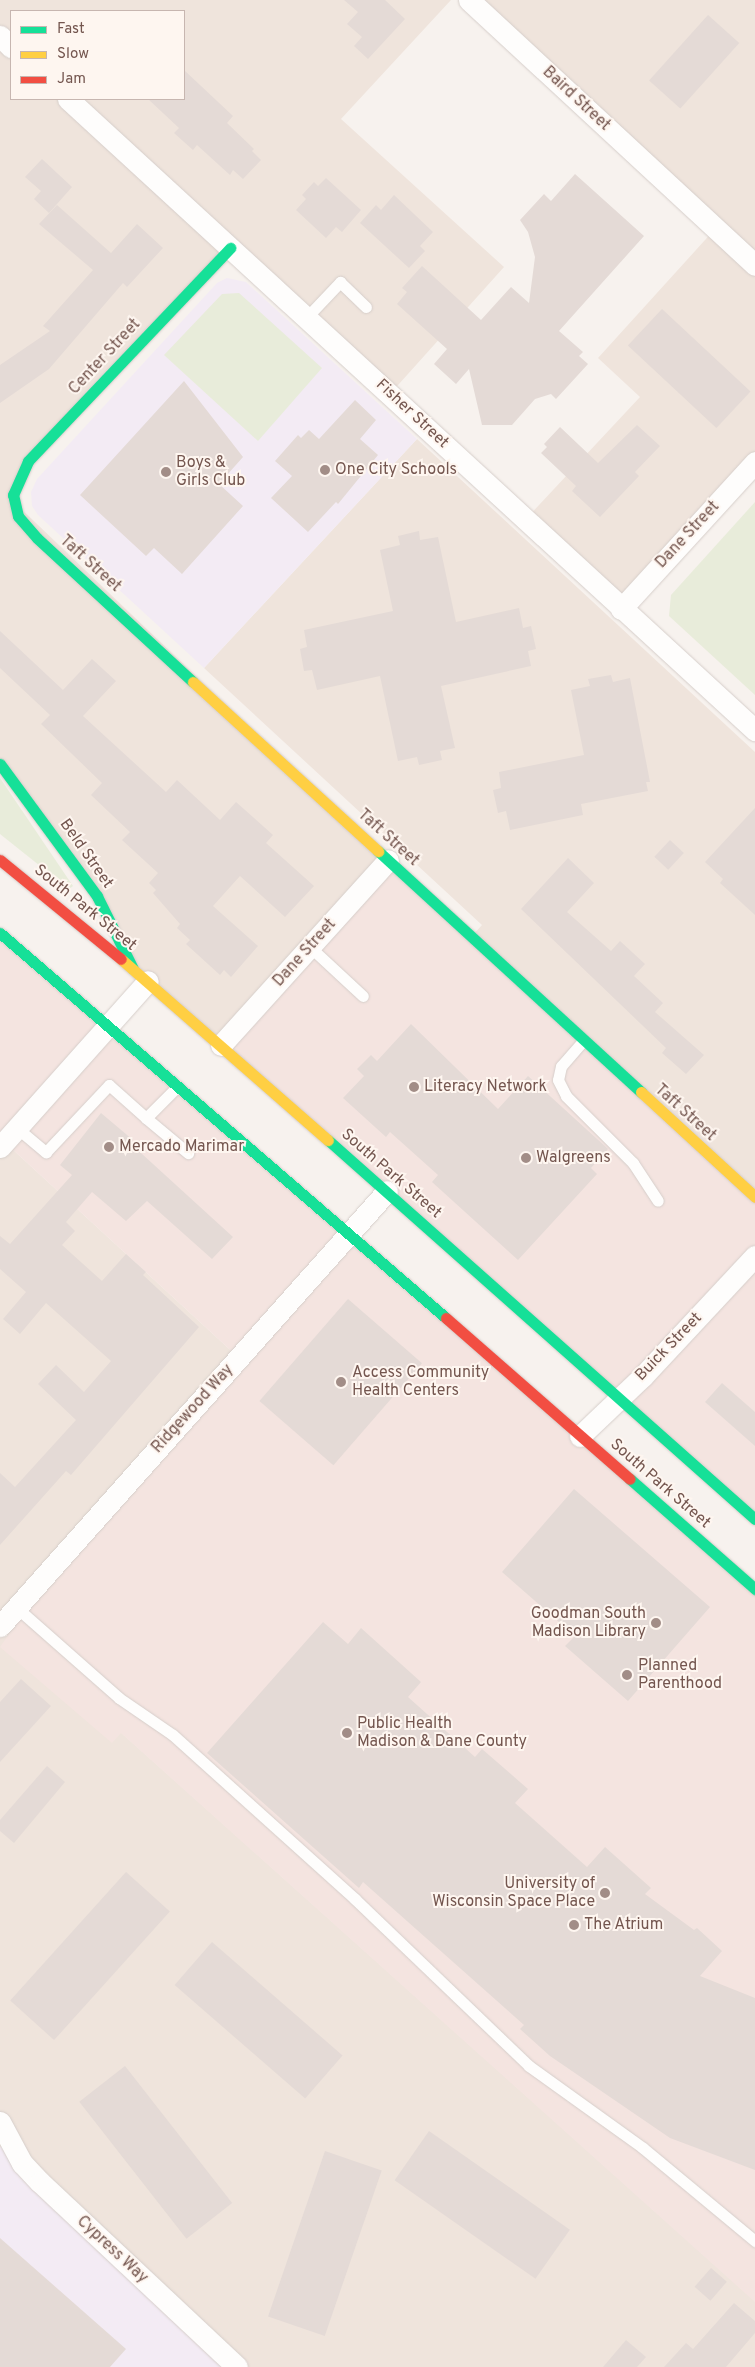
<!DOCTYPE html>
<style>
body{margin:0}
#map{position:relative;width:755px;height:2367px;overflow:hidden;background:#f7f2ee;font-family:Overpass,sans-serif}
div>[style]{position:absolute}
.residential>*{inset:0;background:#efe4dc}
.commercial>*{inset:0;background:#f4e4e0}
.education>*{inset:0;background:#f3ebf4}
.green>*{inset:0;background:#e8ecda}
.building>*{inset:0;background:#e4dad6;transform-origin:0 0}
.roads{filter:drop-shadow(0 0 1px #d6ceca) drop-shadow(0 0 1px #d6ceca)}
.lane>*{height:11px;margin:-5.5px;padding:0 5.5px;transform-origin:5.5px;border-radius:5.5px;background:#fefdfc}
.street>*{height:21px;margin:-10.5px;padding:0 10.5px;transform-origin:10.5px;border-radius:10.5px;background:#fefdfc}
.fast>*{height:11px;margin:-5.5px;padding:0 5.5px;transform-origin:5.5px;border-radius:5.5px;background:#16e098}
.slow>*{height:11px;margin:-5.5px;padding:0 5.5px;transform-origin:5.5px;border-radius:5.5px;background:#ffcf43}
.jam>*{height:11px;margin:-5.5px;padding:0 5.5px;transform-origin:5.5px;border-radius:5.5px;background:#f24e42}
.dots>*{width:14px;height:14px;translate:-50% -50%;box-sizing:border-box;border:2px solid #fef6f0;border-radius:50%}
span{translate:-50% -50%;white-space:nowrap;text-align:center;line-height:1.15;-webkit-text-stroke:4px #fef6f0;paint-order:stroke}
.street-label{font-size:16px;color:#74564f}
.poi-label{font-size:16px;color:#74564f}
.left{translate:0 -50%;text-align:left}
.right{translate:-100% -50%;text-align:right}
.legend{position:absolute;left:10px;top:10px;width:175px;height:90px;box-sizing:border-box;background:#fef6f0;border:1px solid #c7b6b0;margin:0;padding:6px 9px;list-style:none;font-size:15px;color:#74564f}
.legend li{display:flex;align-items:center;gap:10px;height:25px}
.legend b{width:25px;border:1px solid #c7b6b0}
</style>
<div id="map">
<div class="residential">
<div style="clip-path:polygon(evenodd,0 0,451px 0,341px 119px,504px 267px,390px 394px,230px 248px,28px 461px,13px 501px,388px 860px,221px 1045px,148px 981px,0 764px,0 0,11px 11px,184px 11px,184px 99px,11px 99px,11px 11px)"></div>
<div style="clip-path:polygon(469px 0,755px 0,755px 462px,621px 609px,525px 520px,640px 397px,598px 358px,715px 229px)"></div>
<div style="clip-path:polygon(417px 439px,755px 752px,755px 1197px,471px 937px,482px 925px,204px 668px)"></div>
<div style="clip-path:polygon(10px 1147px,239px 1358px,1px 1625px,755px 2301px,755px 2367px,0 2367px,0 1150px)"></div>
</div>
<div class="commercial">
<div style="clip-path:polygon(388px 860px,755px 1197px,755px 1519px,221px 1045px)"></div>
<div style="clip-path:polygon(0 933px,755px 1589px,755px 2302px,121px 1733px,112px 1743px,0 1647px,10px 1633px,1px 1625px,239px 1358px,10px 1147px,0 1150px)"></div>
</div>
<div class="education">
<div style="clip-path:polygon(227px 278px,246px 282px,417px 439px,204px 668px,38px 515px,32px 506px,31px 492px,37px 479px,217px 283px)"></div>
<div style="clip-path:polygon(9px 2141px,237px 2367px,0 2367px,0 2147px)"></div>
</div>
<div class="green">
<div style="clip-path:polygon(239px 293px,322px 368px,258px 441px,164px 355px,222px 294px)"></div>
<div style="clip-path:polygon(755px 502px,755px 695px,669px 616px,671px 595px)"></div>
<div style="clip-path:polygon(0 778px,73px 886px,69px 889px,0 834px)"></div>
</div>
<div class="building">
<div style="clip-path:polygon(344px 0,385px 0,405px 19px,368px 59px,354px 46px,362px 37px,347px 24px,358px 12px)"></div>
<div style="left:708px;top:15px;width:42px;height:88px;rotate:42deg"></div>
<div style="clip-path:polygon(184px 70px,233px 116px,227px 123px,254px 149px,252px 151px,261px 160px,243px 179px,233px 170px,230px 175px,197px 145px,193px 150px,174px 133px,179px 128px,148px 99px,184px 99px)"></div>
<div style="clip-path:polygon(42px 159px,72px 187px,49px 213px,34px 199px,41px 191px,25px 177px)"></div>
<div style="clip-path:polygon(575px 174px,644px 236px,559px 331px,583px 352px,579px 356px,588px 364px,556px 399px,551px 394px,535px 399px,512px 425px,482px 425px,469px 369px,456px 384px,434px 364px,447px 349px,397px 304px,407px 292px,402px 288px,422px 266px,481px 320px,511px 287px,529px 303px,535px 257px,528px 232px,520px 220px,544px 194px,551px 201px)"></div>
<div style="clip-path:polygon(326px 178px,361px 210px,342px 232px,336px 227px,326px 238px,296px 210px,306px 199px,302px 195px,314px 182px,318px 186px)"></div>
<div style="clip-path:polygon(394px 195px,433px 232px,420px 246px,425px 251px,409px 268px,360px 223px,376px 205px,381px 210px)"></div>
<div style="clip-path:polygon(57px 205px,111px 253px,137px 224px,163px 248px,127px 287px,123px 283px,49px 369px,0 403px,0 365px,50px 331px,43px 326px,93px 270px,39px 224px)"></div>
<div style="left:662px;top:309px;width:121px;height:50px;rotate:43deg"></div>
<div style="clip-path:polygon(184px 381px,243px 457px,219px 484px,243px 506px,182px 574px,154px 548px,146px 556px,80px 495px)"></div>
<div style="clip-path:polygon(355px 400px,376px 420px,360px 439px,378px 455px,338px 504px,336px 502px,308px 532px,271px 498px,292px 476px,275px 461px,298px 435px,301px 438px,309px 430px,319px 439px)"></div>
<div style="clip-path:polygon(637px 425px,660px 446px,635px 472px,639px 476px,600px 517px,572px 491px,576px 486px,541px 453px,547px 447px,544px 444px,560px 427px,598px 463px)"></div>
<div style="clip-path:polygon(419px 531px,420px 540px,438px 537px,456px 622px,519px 608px,523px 628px,531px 626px,536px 649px,528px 651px,531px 666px,441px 686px,455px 748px,440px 751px,442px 760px,419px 765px,417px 757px,398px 761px,380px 676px,317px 690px,312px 670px,304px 671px,300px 649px,307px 647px,304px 630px,393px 611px,380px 550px,400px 545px,398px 536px)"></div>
<div style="clip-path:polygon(0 631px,63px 690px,92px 659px,116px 681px,83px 716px,166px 792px,177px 780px,220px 820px,236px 802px,273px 835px,266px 843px,314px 886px,285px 917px,240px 876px,213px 906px,258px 946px,231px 977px,224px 970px,220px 975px,186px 944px,190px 940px,177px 928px,180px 924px,153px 893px,156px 890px,149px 883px,158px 873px,122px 840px,130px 832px,91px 795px,102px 783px,41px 724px,50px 715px,0 668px)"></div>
<div style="clip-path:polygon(611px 675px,613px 682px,630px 678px,650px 782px,646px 782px,648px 791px,581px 804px,583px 815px,510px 830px,506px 811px,498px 813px,493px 790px,501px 788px,499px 772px,584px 755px,571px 690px,590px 686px,588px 679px)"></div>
<div style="clip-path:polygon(755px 808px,755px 915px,720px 883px,723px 879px,705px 862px)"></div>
<div style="left:670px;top:840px;width:19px;height:23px;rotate:43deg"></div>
<div style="clip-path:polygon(568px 858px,594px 883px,567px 912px,611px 951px,620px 941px,645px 964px,634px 976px,663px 1003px,655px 1012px,704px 1055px,686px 1074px,662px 1053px,666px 1048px,521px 909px)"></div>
<div style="clip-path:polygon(411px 1024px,498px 1109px,528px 1076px,608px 1149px,591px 1168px,597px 1174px,518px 1260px,432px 1182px,438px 1175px,390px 1132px,386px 1137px,343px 1098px,364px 1076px,357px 1069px,371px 1055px,377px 1061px)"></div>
<div style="clip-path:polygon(101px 1113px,133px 1140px,130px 1143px,233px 1237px,212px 1259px,147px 1201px,126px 1221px,92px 1192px,66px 1222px,75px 1231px,62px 1245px,102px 1281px,126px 1254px,146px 1272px,143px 1275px,199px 1327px,71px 1475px,66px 1471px,0 1545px,0 1473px,15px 1487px,76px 1420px,38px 1384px,56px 1365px,84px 1392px,111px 1361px,46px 1303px,20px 1334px,3px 1319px,26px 1292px,0 1269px,0 1236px,10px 1244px,72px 1175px,60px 1165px)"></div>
<div style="left:348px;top:1299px;width:98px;height:135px;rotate:41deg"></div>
<div style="clip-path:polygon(722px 1383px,755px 1412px,755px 1446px,705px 1402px)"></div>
<div style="clip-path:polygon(574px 1489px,710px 1607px,628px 1701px,565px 1646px,575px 1636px,502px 1572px)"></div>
<div style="clip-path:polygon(323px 1622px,348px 1644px,361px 1628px,421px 1682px,408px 1697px,475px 1757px,482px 1749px,528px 1789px,515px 1803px,587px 1867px,605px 1847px,651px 1888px,645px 1894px,694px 1930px,697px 1928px,722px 1951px,700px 1976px,755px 1998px,755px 2170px,670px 2138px,550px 2056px,520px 2029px,524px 2025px,363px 1882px,359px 1888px,207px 1753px)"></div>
<div style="clip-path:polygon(21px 1679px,51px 1706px,0 1762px,0 1702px)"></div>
<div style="clip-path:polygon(47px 1766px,65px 1782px,14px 1843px,0 1831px,0 1820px)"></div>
<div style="left:126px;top:1872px;width:59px;height:173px;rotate:42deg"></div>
<div style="left:212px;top:1942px;width:173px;height:57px;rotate:41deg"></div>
<div style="left:125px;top:2066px;width:174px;height:58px;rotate:52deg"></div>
<div style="left:429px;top:2131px;width:172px;height:60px;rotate:35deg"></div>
<div style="left:325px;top:2151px;width:60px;height:175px;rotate:19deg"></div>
<div style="clip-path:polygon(0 2238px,126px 2349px,110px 2367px,0 2367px)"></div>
<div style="left:711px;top:2268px;width:21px;height:25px;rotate:41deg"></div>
<div style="clip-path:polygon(734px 2303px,755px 2321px,755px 2333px,726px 2367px,664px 2367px,686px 2343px,693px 2349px)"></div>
<div style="clip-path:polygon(626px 2340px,646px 2357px,637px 2367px,603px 2367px)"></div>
</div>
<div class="roads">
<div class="lane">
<div style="left:306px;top:318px;width:50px;rotate:-46.6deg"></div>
<div style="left:340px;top:282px;width:36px;rotate:44deg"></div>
<div style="left:310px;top:947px;width:72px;rotate:42.8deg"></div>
<div style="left:583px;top:1041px;width:33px;rotate:131deg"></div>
<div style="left:561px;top:1066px;width:14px;rotate:102deg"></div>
<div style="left:558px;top:1080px;width:18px;rotate:63deg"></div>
<div style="left:566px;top:1096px;width:95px;rotate:45deg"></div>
<div style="left:633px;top:1163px;width:45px;rotate:56.7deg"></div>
<div style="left:146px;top:1118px;width:55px;rotate:39.8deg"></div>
<div style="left:17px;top:1128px;width:38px;rotate:40deg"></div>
<div style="left:46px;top:1152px;width:92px;rotate:-46.8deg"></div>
<div style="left:109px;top:1085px;width:50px;rotate:41.7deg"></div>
<div style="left:146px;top:1118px;width:45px;rotate:-45deg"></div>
<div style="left:17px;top:1608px;width:136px;rotate:41.4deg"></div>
<div style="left:119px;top:1698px;width:65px;rotate:34.4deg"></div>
<div style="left:173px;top:1735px;width:245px;rotate:42deg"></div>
<div style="left:355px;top:1899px;width:241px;rotate:43.8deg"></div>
<div style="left:529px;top:2066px;width:140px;rotate:35.7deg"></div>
<div style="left:643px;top:2148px;width:146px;rotate:39.7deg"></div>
</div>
<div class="street">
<div style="left:469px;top:0;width:390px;rotate:42.8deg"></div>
<div style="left:0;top:36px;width:16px;rotate:45deg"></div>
<div style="left:68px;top:99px;width:933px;rotate:42.57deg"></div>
<div style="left:621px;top:609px;width:199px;rotate:-47.6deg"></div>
<div style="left:221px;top:1045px;width:249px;rotate:-47.9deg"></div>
<div style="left:0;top:1147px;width:222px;rotate:-48.3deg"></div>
<div style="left:580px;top:1436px;width:87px;rotate:-43.6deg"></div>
<div style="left:643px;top:1376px;width:164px;rotate:-47deg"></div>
<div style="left:0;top:1626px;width:582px;rotate:-48.34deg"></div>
<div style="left:0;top:2122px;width:47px;rotate:61.8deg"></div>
<div style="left:22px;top:2163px;width:26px;rotate:47deg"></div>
<div style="left:40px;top:2182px;width:270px;rotate:43.2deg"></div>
</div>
<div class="fast">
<div style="left:193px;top:682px;width:212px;rotate:-137.3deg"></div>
<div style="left:37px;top:538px;width:29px;rotate:-131deg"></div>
<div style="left:18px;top:516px;width:22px;rotate:-103deg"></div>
<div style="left:13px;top:495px;width:37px;rotate:-66deg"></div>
<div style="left:28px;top:461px;width:294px;rotate:-46.5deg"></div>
<div style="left:0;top:764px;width:164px;rotate:53.7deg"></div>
<div style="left:97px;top:896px;width:81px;rotate:63.7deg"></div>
<div style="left:378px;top:851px;width:357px;rotate:42.5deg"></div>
<div style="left:0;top:933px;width:589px;rotate:40.8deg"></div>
<div style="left:328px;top:1140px;width:571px;rotate:41.59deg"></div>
<div style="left:630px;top:1479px;width:167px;rotate:41.3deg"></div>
</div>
<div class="slow">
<div style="left:193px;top:682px;width:251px;rotate:42.4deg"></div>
<div style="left:121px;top:959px;width:275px;rotate:41.2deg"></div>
<div style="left:641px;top:1092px;width:155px;rotate:42.6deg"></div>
</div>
<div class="jam">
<div style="left:0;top:860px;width:156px;rotate:39.3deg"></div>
<div style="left:446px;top:1318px;width:244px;rotate:41.2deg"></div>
</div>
</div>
<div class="dots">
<div style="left:325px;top:470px;background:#a28d87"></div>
<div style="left:166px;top:472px;background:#a28d87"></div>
<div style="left:414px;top:1087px;background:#a28d87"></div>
<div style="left:109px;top:1147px;background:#a28d87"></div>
<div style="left:526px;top:1158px;background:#a28d87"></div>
<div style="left:341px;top:1382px;background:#a28d87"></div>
<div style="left:656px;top:1623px;background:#a28d87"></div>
<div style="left:627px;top:1675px;background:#a28d87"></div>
<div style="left:347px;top:1733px;background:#a28d87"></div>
<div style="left:605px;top:1893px;background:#a28d87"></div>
<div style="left:574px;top:1925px;background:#a28d87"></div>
</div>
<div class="street-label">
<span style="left:576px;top:99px;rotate:43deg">Baird Street</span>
<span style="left:105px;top:357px;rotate:-47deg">Center Street</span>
<span style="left:412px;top:414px;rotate:43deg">Fisher Street</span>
<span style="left:688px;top:535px;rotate:-47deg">Dane Street</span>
<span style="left:90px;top:564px;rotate:42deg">Taft Street</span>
<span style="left:388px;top:838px;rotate:42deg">Taft Street</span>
<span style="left:86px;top:854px;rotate:55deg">Beld Street</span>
<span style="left:85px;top:908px;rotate:39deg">South Park Street</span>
<span style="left:305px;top:953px;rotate:-48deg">Dane Street</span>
<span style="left:685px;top:1113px;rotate:42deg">Taft Street</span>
<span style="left:391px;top:1174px;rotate:41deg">South Park Street</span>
<span style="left:669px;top:1347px;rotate:-46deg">Buick Street</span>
<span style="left:193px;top:1409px;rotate:-48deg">Ridgewood Way</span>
<span style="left:660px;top:1484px;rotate:41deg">South Park Street</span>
<span style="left:112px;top:2250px;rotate:43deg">Cypress Way</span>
</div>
<div class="poi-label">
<span class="left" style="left:176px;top:472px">Boys &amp;<br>Girls Club</span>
<span class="left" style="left:335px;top:470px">One City Schools</span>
<span class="left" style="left:424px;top:1087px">Literacy Network</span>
<span class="left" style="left:119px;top:1147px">Mercado Marimar</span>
<span class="left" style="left:536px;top:1158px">Walgreens</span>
<span class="left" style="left:352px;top:1382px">Access Community<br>Health Centers</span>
<span class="right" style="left:646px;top:1623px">Goodman South<br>Madison Library</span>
<span class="left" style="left:638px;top:1675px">Planned<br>Parenthood</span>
<span class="left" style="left:357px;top:1733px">Public Health<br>Madison &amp; Dane County</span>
<span class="right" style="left:595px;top:1893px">University of<br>Wisconsin Space Place</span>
<span class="left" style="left:584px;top:1925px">The Atrium</span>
</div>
<ul class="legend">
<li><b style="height:6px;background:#16e098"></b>Fast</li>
<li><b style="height:6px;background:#ffcf43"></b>Slow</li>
<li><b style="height:6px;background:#f24e42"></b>Jam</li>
</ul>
</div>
